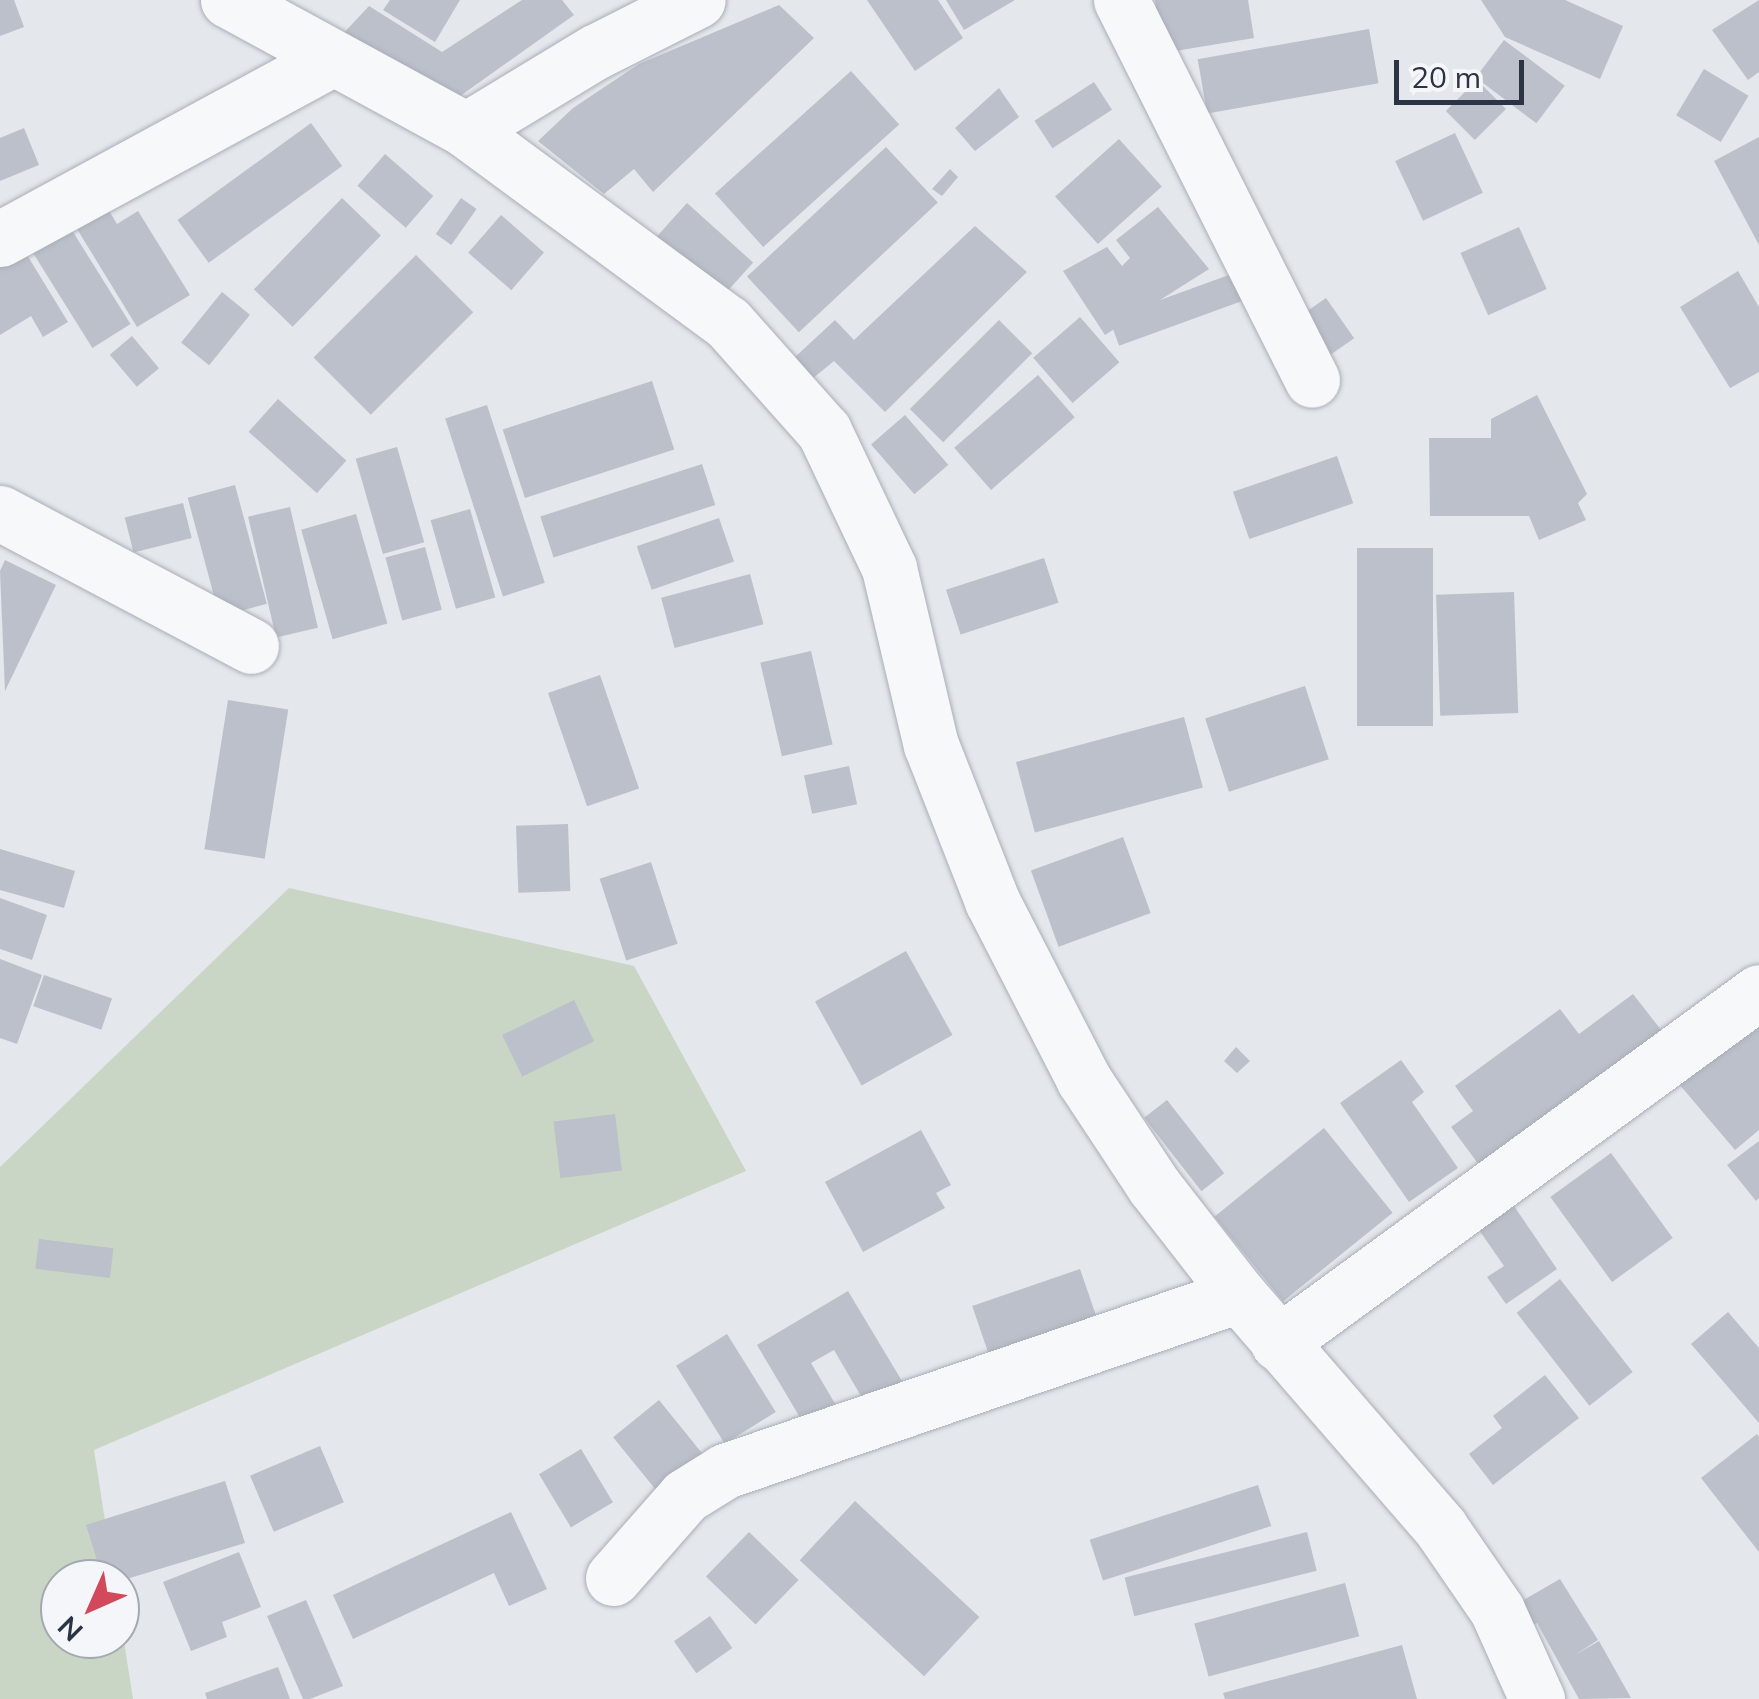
<!DOCTYPE html>
<style>
body{margin:0}
#map{position:relative;width:1759px;height:1699px;overflow:hidden;background:#e4e7ec;font-family:Mulish,sans-serif}
div>[style]{position:absolute}
.green>*{inset:0;background:#c9d6c5}
.building>*{inset:0;background:#bbc0ca;transform-origin:0 0}
.roads{filter:drop-shadow(0 0 2px #a9aeb7) drop-shadow(0 0 2px #a9aeb7)}
.minor>*{height:55px;margin:-27.5px;padding:0 27.5px;transform-origin:27.5px;border-radius:27.5px;background:#f7f8fa}
span{translate:-50% -50%;white-space:nowrap;text-align:center;line-height:1.15;-webkit-text-stroke:9px #f4f6f9;paint-order:stroke}
.north{position:absolute;left:40px;top:1559px;width:100px;height:100px;box-sizing:border-box;background:#f4f6f9;border:2px solid #a4a8b1;border-radius:50%;rotate:225deg;font-size:28px;font-weight:700;line-height:40px;text-align:center;color:#2b3445}
.north::after{content:'';display:block;margin:auto;width:35px;height:45px;background:#d1495b;clip-path:polygon(50% 0,100% 100%,50% 72%,0 100%)}
.scale{position:absolute;left:1394px;top:60px;width:130px;height:45px;box-sizing:border-box;border:5px solid #2b3445;border-top:0;padding-left:12px;font-size:30px;line-height:35px;white-space:nowrap;color:#2b3445;-webkit-text-stroke:8px #f4f6f9;paint-order:stroke}
</style>
<div id="map">
<div class="green">
<div style="clip-path:polygon(289px 888px,634px 966px,746px 1171px,94px 1450px,114px 1579px,60px 1579px,60px 1639px,120px 1639px,120px 1616px,133px 1699px,0 1699px,0 1167px)"></div>
</div>
<div class="building">
<div style="clip-path:polygon(0 0,14px 0,24px 27px,0 36px)"></div>
<div style="clip-path:polygon(390px 0,460px 0,435px 42px,383px 10px)"></div>
<div style="clip-path:polygon(522px 0,562px 0,574px 15px,446px 106px,341px 36px,369px 6px,442px 52px)"></div>
<div style="clip-path:polygon(867px 0,938px 0,963px 38px,915px 71px)"></div>
<div style="clip-path:polygon(946px 0,1015px 0,964px 30px)"></div>
<div style="clip-path:polygon(1155px 0,1248px 0,1254px 38px,1163px 53px)"></div>
<div style="clip-path:polygon(1481px 0,1565px 0,1623px 26px,1600px 79px,1505px 37px)"></div>
<div style="clip-path:polygon(1759px 0,1759px 72px,1748px 80px,1712px 30px)"></div>
<div style="clip-path:polygon(779px 5px,814px 38px,653px 192px,634px 169px,604px 194px,538px 141px,573px 108px,639px 64px)"></div>
<div style="left:1369px;top:29px;width:55px;height:174px;rotate:80deg"></div>
<div style="left:1504px;top:40px;width:76px;height:47px;rotate:37deg"></div>
<div style="left:1704px;top:69px;width:52px;height:54px;rotate:31deg"></div>
<div style="left:851px;top:71px;width:72px;height:183px;rotate:48deg"></div>
<div style="left:1477px;top:80px;width:41px;height:44px;rotate:45deg"></div>
<div style="left:1094px;top:82px;width:33px;height:71px;rotate:57deg"></div>
<div style="clip-path:polygon(999px 88px,1019px 117px,975px 151px,955px 128px)"></div>
<div style="left:311px;top:123px;width:53px;height:165px;rotate:54deg"></div>
<div style="clip-path:polygon(24px 128px,39px 165px,0 181px,0 138px)"></div>
<div style="left:1455px;top:133px;width:66px;height:66px;rotate:65deg"></div>
<div style="clip-path:polygon(1759px 137px,1759px 245px,1714px 161px)"></div>
<div style="left:1119px;top:139px;width:64px;height:86px;rotate:48deg"></div>
<div style="left:886px;top:147px;width:76px;height:190px;rotate:47deg"></div>
<div style="left:385px;top:154px;width:64px;height:42px;rotate:41deg"></div>
<div style="clip-path:polygon(950px 169px,958px 177px,942px 196px,932px 189px)"></div>
<div style="left:342px;top:198px;width:54px;height:127px;rotate:44deg"></div>
<div style="left:461px;top:198px;width:19px;height:44px;rotate:35deg"></div>
<div style="left:687px;top:203px;width:89px;height:45px;rotate:42deg"></div>
<div style="clip-path:polygon(105px 204px,117px 224px,138px 211px,190px 295px,137px 327px,74px 224px)"></div>
<div style="clip-path:polygon(1158px 207px,1209px 269px,1105px 335px,1063px 271px,1107px 247px,1122px 266px,1130px 258px,1116px 240px)"></div>
<div style="left:501px;top:215px;width:57px;height:50px;rotate:41deg"></div>
<div style="left:68px;top:224px;width:118px;height:45px;rotate:58deg"></div>
<div style="clip-path:polygon(975px 226px,1027px 272px,885px 412px,834px 361px,812px 379px,794px 358px,835px 320px,854px 340px)"></div>
<div style="left:1519px;top:227px;width:68px;height:64px;rotate:66deg"></div>
<div style="clip-path:polygon(24px 250px,68px 322px,43px 337px,31px 316px,0 335px,0 265px)"></div>
<div style="left:416px;top:255px;width:81px;height:145px;rotate:45deg"></div>
<div style="clip-path:polygon(1738px 271px,1759px 307px,1759px 372px,1730px 388px,1680px 307px)"></div>
<div style="left:1237px;top:272px;width:29px;height:136px;rotate:70deg"></div>
<div style="left:222px;top:292px;width:36px;height:65px;rotate:39deg"></div>
<div style="left:1326px;top:298px;width:49px;height:35px;rotate:55deg"></div>
<div style="left:1080px;top:317px;width:60px;height:62px;rotate:49deg"></div>
<div style="left:999px;top:320px;width:47px;height:126px;rotate:45deg"></div>
<div style="left:132px;top:336px;width:42px;height:29px;rotate:50deg"></div>
<div style="left:1038px;top:375px;width:56px;height:111px;rotate:49deg"></div>
<div style="left:652px;top:381px;width:72px;height:157px;rotate:72deg"></div>
<div style="clip-path:polygon(1537px 395px,1587px 494px,1578px 503px,1586px 520px,1539px 540px,1529px 516px,1430px 516px,1429px 438px,1491px 438px,1491px 419px)"></div>
<div style="left:278px;top:399px;width:92px;height:44px;rotate:42deg"></div>
<div style="left:487px;top:405px;width:187px;height:44px;rotate:72deg"></div>
<div style="left:905px;top:415px;width:66px;height:45px;rotate:49deg"></div>
<div style="left:397px;top:447px;width:99px;height:43px;rotate:74deg"></div>
<div style="left:1337px;top:456px;width:50px;height:110px;rotate:71deg"></div>
<div style="left:702px;top:464px;width:43px;height:170px;rotate:72deg"></div>
<div style="left:235px;top:485px;width:123px;height:49px;rotate:75deg"></div>
<div style="left:183px;top:503px;width:36px;height:60px;rotate:76deg"></div>
<div style="left:290px;top:507px;width:124px;height:43px;rotate:77deg"></div>
<div style="left:470px;top:509px;width:92px;height:41px;rotate:74deg"></div>
<div style="left:356px;top:514px;width:114px;height:57px;rotate:74deg"></div>
<div style="left:719px;top:518px;width:46px;height:87px;rotate:71deg"></div>
<div style="left:425px;top:547px;width:65px;height:41px;rotate:75deg"></div>
<div style="left:1357px;top:548px;width:76px;height:178px"></div>
<div style="left:1044px;top:558px;width:47px;height:103px;rotate:72deg"></div>
<div style="clip-path:polygon(5px 560px,56px 585px,5px 691px,0 571px)"></div>
<div style="left:750px;top:574px;width:52px;height:92px;rotate:75deg"></div>
<div style="left:1514px;top:592px;width:121px;height:78px;rotate:88deg"></div>
<div style="left:811px;top:651px;width:96px;height:52px;rotate:77deg"></div>
<div style="left:600px;top:675px;width:120px;height:55px;rotate:71deg"></div>
<div style="left:1305px;top:686px;width:77px;height:105px;rotate:72deg"></div>
<div style="left:228px;top:700px;width:61px;height:151px;rotate:9deg"></div>
<div style="left:1184px;top:717px;width:73px;height:174px;rotate:75deg"></div>
<div style="left:849px;top:766px;width:39px;height:46px;rotate:78deg"></div>
<div style="left:568px;top:824px;width:67px;height:52px;rotate:88deg"></div>
<div style="left:1123px;top:837px;width:81px;height:98px;rotate:70deg"></div>
<div style="clip-path:polygon(0 849px,75px 871px,64px 908px,0 890px)"></div>
<div style="left:651px;top:862px;width:86px;height:54px;rotate:72deg"></div>
<div style="clip-path:polygon(0 898px,47px 915px,32px 960px,0 949px)"></div>
<div style="left:906px;top:951px;width:96px;height:104px;rotate:61deg"></div>
<div style="clip-path:polygon(0 959px,42px 975px,17px 1044px,0 1038px)"></div>
<div style="left:44px;top:975px;width:72px;height:33px;rotate:19deg"></div>
<div style="clip-path:polygon(1633px 994px,1665px 1035px,1482px 1169px,1451px 1127px,1473px 1111px,1455px 1086px,1560px 1009px,1579px 1034px)"></div>
<div style="left:574px;top:1000px;width:46px;height:80px;rotate:64deg"></div>
<div style="clip-path:polygon(1754px 1022px,1759px 1028px,1759px 1130px,1735px 1150px,1679px 1084px)"></div>
<div style="clip-path:polygon(1236px 1047px,1250px 1061px,1237px 1073px,1224px 1061px)"></div>
<div style="clip-path:polygon(1401px 1060px,1424px 1092px,1412px 1102px,1458px 1168px,1409px 1202px,1340px 1103px)"></div>
<div style="left:1167px;top:1100px;width:93px;height:29px;rotate:52deg"></div>
<div style="left:615px;top:1114px;width:57px;height:62px;rotate:83deg"></div>
<div style="left:1324px;top:1128px;width:109px;height:141px;rotate:51deg"></div>
<div style="clip-path:polygon(921px 1130px,951px 1185px,936px 1193px,945px 1208px,863px 1252px,825px 1182px)"></div>
<div style="clip-path:polygon(1759px 1141px,1759px 1198px,1756px 1201px,1727px 1165px)"></div>
<div style="left:1611px;top:1153px;width:105px;height:75px;rotate:54deg"></div>
<div style="clip-path:polygon(1514px 1206px,1557px 1269px,1506px 1304px,1487px 1277px,1504px 1266px,1479px 1230px)"></div>
<div style="left:39px;top:1239px;width:75px;height:30px;rotate:7deg"></div>
<div style="left:1080px;top:1269px;width:64px;height:114px;rotate:71deg"></div>
<div style="left:1560px;top:1279px;width:118px;height:55px;rotate:52deg"></div>
<div style="clip-path:polygon(848px 1291px,905px 1386px,868px 1408px,834px 1350px,811px 1363px,840px 1412px,808px 1431px,757px 1345px)"></div>
<div style="clip-path:polygon(1728px 1312px,1759px 1348px,1759px 1423px,1691px 1344px)"></div>
<div style="left:727px;top:1334px;width:92px;height:60px;rotate:58deg"></div>
<div style="clip-path:polygon(1545px 1375px,1579px 1418px,1493px 1485px,1469px 1454px,1502px 1428px,1493px 1416px)"></div>
<div style="left:659px;top:1400px;width:81px;height:59px;rotate:51deg"></div>
<div style="clip-path:polygon(1757px 1434px,1759px 1437px,1759px 1552px,1701px 1478px)"></div>
<div style="left:320px;top:1446px;width:61px;height:76px;rotate:67deg"></div>
<div style="left:581px;top:1449px;width:62px;height:49px;rotate:59deg"></div>
<div style="clip-path:polygon(225px 1481px,245px 1543px,120px 1581px,103px 1579px,86px 1525px)"></div>
<div style="left:1258px;top:1485px;width:43px;height:177px;rotate:72deg"></div>
<div style="left:855px;top:1501px;width:170px;height:81px;rotate:43deg"></div>
<div style="clip-path:polygon(511px 1512px,547px 1589px,509px 1606px,494px 1573px,353px 1639px,333px 1595px)"></div>
<div style="left:749px;top:1532px;width:69px;height:62px;rotate:44deg"></div>
<div style="left:1307px;top:1532px;width:40px;height:188px;rotate:76deg"></div>
<div style="clip-path:polygon(239px 1552px,261px 1607px,222px 1622px,227px 1637px,191px 1651px,163px 1582px)"></div>
<div style="clip-path:polygon(1560px 1579px,1598px 1640px,1575px 1655px,1599px 1641px,1631px 1698px,1579px 1699px,1537px 1623px,1529px 1628px,1515px 1605px)"></div>
<div style="left:1345px;top:1583px;width:55px;height:156px;rotate:75deg"></div>
<div style="clip-path:polygon(306px 1600px,343px 1686px,310px 1699px,303px 1699px,267px 1616px)"></div>
<div style="left:710px;top:1616px;width:39px;height:44px;rotate:55deg"></div>
<div style="clip-path:polygon(1402px 1645px,1417px 1699px,1225px 1699px,1223px 1693px)"></div>
<div style="clip-path:polygon(278px 1667px,290px 1699px,207px 1699px,205px 1693px)"></div>
</div>
<div class="roads">
<div class="minor">
<div style="left:228px;top:0;width:271px;rotate:28.6deg"></div>
<div style="left:466px;top:130px;width:325px;rotate:36.4deg"></div>
<div style="left:728px;top:323px;width:144px;rotate:48.4deg"></div>
<div style="left:824px;top:431px;width:152px;rotate:64.6deg"></div>
<div style="left:889px;top:568px;width:182px;rotate:76.7deg"></div>
<div style="left:931px;top:745px;width:168px;rotate:68.6deg"></div>
<div style="left:992px;top:901px;width:201px;rotate:62.8deg"></div>
<div style="left:1084px;top:1080px;width:127px;rotate:56.6deg"></div>
<div style="left:1154px;top:1186px;width:138px;rotate:52.1deg"></div>
<div style="left:1239px;top:1295px;width:307px;rotate:49.1deg"></div>
<div style="left:1440px;top:1527px;width:101px;rotate:55.5deg"></div>
<div style="left:1497px;top:1610px;width:98px;rotate:65.8deg"></div>
<div style="left:1121px;top:0;width:425px;rotate:63.3deg"></div>
<div style="left:466px;top:130px;width:151px;rotate:-31.2deg"></div>
<div style="left:595px;top:52px;width:115px;rotate:-26.8deg"></div>
<div style="left:0;top:239px;width:377px;rotate:-28.5deg"></div>
<div style="left:0;top:513px;width:284px;rotate:27.9deg"></div>
<div style="left:1278px;top:1343px;width:595px;rotate:-36.12deg"></div>
<div style="left:613px;top:1578px;width:109px;rotate:-48.7deg"></div>
<div style="left:685px;top:1496px;width:47px;rotate:-32deg"></div>
<div style="left:725px;top:1471px;width:543px;rotate:-18.9deg"></div>
</div>
</div>
<div class="north">N</div>
<div class="scale">20 m</div>
</div>
